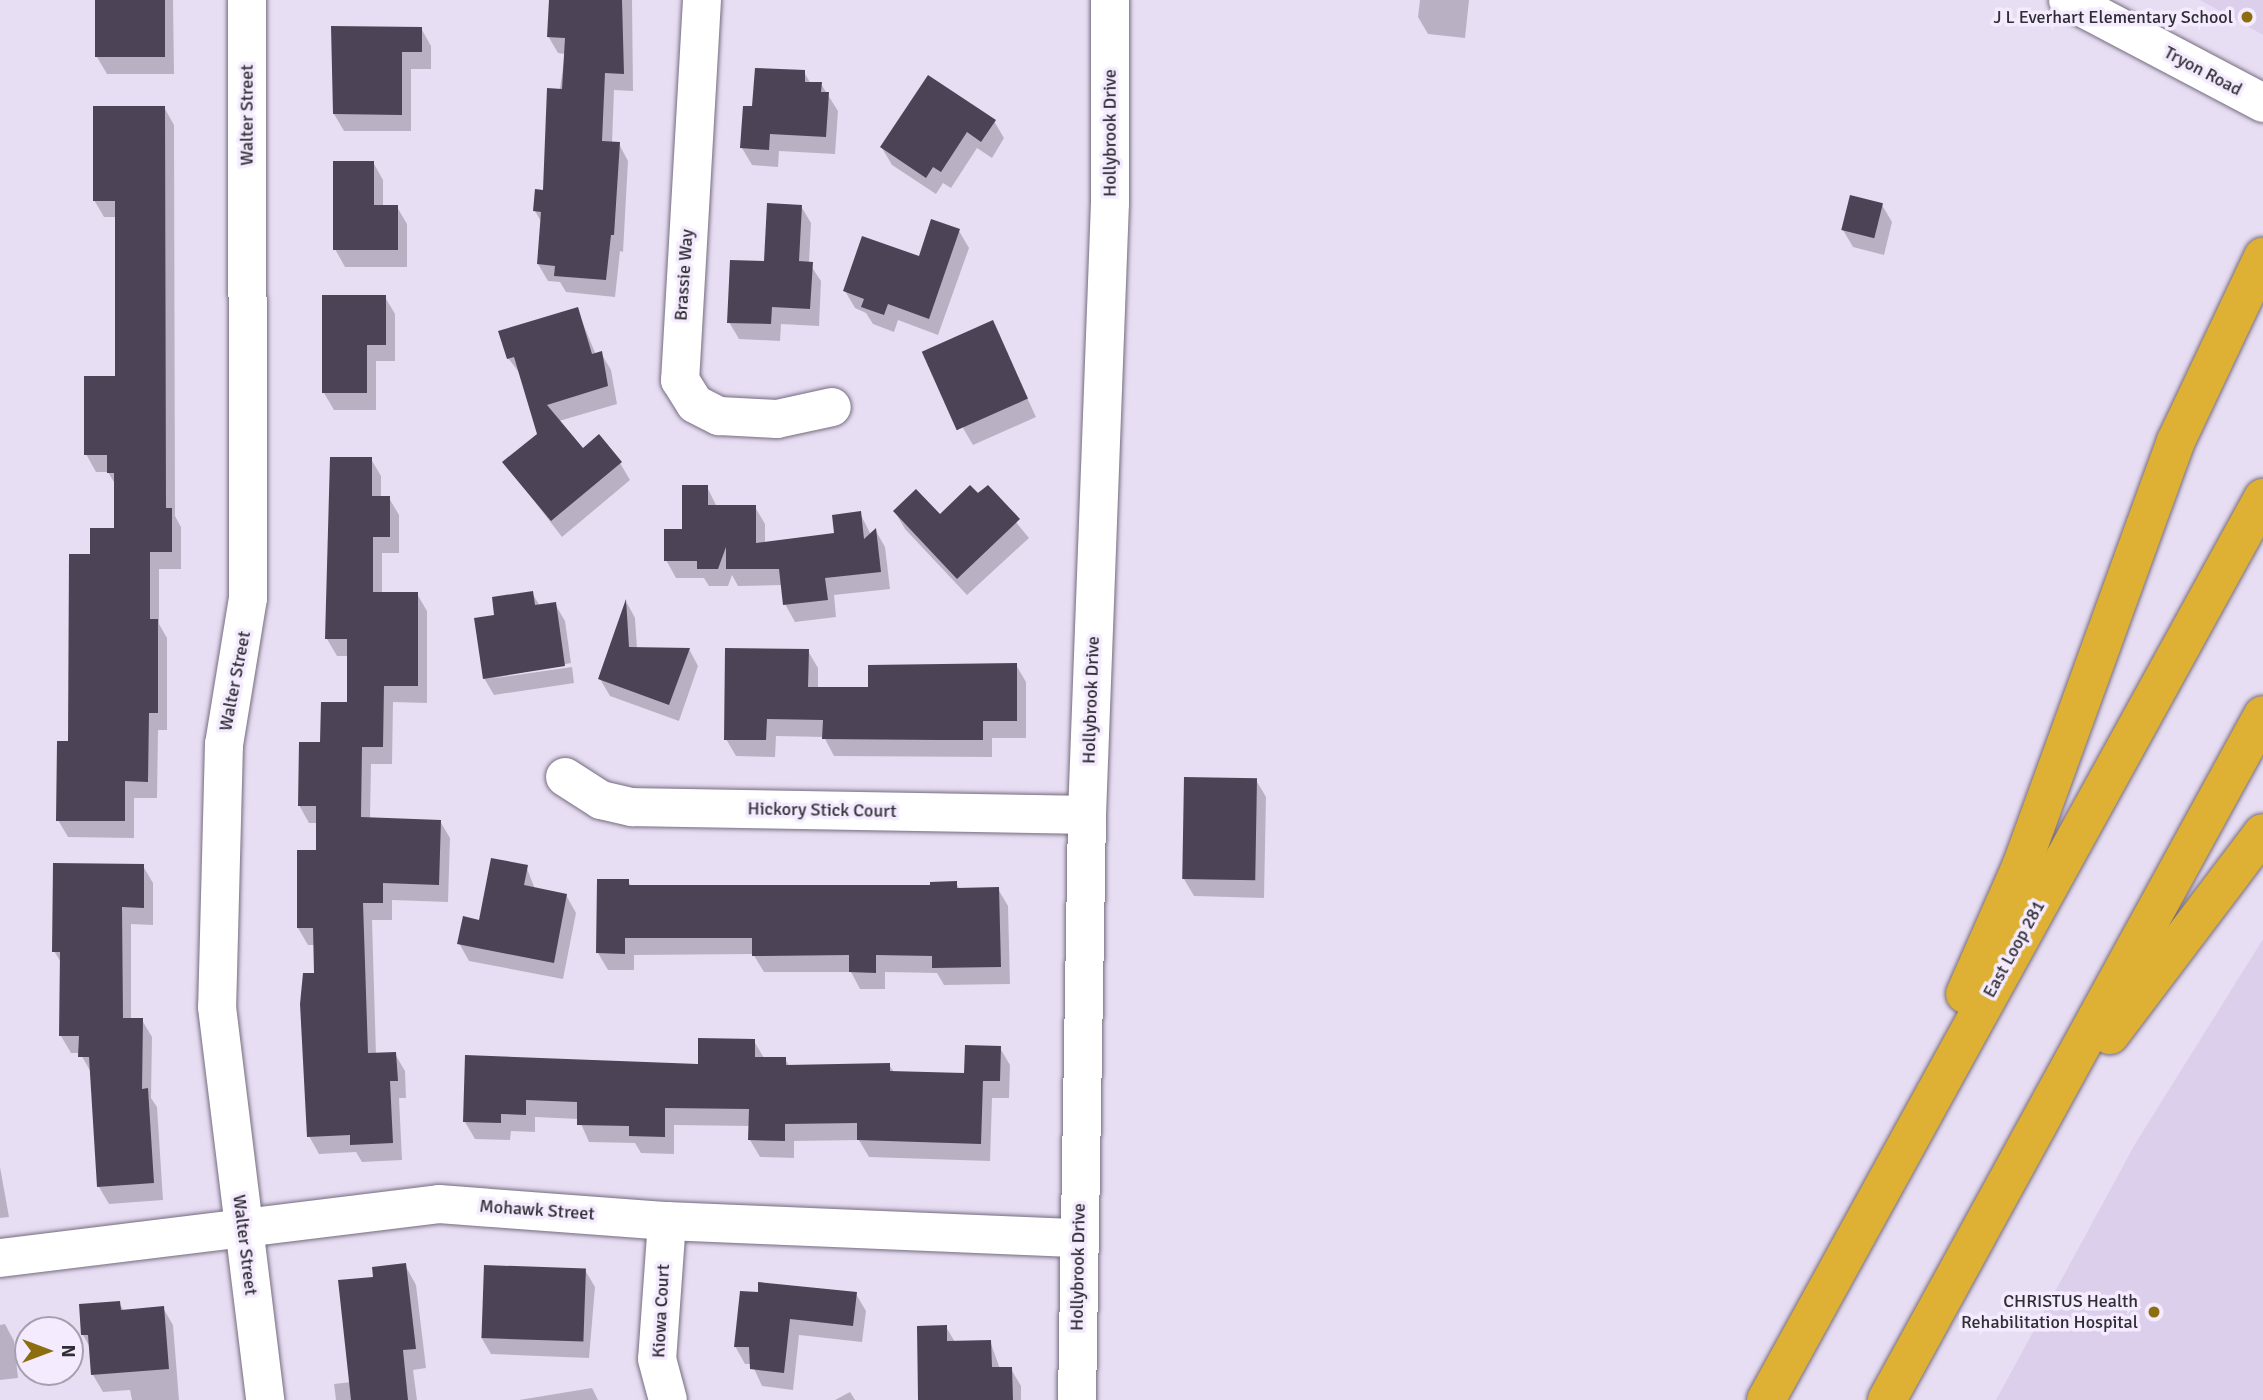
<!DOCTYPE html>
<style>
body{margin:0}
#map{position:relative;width:2263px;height:1400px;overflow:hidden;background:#e8def4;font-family:Signika,sans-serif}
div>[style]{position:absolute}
.built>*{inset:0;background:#dccfec}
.shadow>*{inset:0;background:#0003}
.building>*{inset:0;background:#4c4456;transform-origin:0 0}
.roads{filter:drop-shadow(0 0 2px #756c7f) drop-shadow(0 0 2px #756c7f)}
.minor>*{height:38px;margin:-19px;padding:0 19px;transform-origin:19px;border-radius:19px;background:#fff}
.highway>*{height:38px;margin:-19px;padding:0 19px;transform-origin:19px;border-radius:19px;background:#deb134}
.dots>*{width:19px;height:19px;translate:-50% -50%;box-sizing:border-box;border:4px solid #f4ecfe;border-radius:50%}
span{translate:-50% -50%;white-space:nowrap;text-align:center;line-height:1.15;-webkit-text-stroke:7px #f4ecfe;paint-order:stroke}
.poi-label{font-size:18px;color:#312d35}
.right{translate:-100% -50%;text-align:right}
.street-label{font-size:18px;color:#312d35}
.north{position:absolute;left:14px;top:1316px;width:70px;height:70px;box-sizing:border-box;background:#f4ecfe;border:2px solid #a6a0ae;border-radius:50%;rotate:90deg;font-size:19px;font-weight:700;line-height:28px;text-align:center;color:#312d35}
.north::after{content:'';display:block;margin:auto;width:24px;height:32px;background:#8c6d0f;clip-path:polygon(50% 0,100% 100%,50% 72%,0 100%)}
</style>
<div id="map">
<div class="built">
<div style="clip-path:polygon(2200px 0,2263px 0,2263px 35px)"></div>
<div style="clip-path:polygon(2263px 939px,2263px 1400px,1996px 1400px,2135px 1144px)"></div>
</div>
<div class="shadow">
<div style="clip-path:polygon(97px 0,173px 0,174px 74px,107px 74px,97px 57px)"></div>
<div style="clip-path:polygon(550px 0,632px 0,633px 91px,614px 90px,612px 143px,619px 144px,628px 161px,623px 252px,620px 251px,615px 297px,566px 292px,560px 282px,548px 281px,538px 264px,542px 223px,535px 211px,545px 192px,565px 54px,558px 53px,548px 36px)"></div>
<div style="clip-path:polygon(1420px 0,1469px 0,1465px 38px,1428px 34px,1418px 17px)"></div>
<div style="clip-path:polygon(421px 28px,431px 46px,431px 69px,411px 69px,411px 131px,344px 131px,334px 114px)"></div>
<div style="clip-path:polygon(804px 72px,811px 84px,821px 84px,838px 111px,835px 154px,779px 151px,778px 167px,752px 165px,742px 148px,754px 108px)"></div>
<div style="clip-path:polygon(164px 107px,174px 125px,175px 516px,181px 527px,181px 569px,159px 569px,159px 624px,167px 638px,167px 730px,158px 730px,157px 798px,134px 798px,134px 838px,68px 837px,58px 820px,92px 556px,115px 530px,115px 484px,108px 472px,96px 472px,86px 454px,116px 378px,116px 217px,104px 217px,94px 200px)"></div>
<div style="clip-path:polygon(994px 121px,1004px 138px,992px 158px,977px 148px,951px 188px,943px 183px,936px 194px,892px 165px,882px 148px)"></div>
<div style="clip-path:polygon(373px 162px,383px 180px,383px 207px,397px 207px,407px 224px,407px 267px,345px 267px,335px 249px)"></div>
<div style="clip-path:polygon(1882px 205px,1892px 222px,1884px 255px,1853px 247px,1843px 230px)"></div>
<div style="clip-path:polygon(801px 206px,811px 223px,809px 263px,821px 281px,819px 326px,781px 324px,780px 341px,739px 339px,729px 322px)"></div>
<div style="clip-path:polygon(959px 231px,969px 248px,938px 335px,898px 320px,894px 332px,873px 324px,866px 313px,855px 308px,845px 291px,920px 258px)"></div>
<div style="clip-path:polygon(385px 297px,395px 314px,395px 361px,376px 361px,376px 410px,334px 410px,324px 393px)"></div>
<div style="clip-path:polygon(577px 309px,596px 355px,601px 353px,611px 370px,617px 404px,559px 421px,582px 450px,620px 463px,630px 480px,562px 537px,505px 463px,539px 434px,521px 375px,508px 358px)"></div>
<div style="clip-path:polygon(992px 322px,1036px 417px,973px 445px,963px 428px)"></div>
<div style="clip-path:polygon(371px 459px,381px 476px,381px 498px,389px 498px,399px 515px,399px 553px,382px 553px,382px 594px,417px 594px,427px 611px,427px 703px,393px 702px,392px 764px,371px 764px,370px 819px,440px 821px,450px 838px,448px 902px,392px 900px,392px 920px,372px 920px,376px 1055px,395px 1054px,405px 1071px,406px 1098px,399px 1098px,402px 1160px,362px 1162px,356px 1152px,319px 1154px,309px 1136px,315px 945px,308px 945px,298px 928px,318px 852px,318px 823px,309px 823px,299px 805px,322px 744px,349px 704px,349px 656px,337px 656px,327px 639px)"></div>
<div style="clip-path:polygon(707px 487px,717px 507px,755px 507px,765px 524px,765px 543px,836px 535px,860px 513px,871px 535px,876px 531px,885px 547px,890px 589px,834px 595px,836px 617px,795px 622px,785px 604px,782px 585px,738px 586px,732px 575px,728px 586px,709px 586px,704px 578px,676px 578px,666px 560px)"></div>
<div style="clip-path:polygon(987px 487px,1029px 538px,967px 595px,905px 529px,895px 512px,940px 516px)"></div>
<div style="clip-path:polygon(532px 593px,540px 606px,555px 604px,565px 621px,571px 663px,489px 679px,572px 667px,574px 683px,494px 695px,484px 678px,496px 617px)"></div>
<div style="clip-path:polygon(627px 603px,635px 618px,637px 649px,689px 649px,698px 666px,679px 721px,610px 696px,600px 679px)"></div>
<div style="clip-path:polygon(808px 651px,818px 668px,818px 689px,870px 689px,1016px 665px,1026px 682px,1026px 738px,992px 738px,992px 757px,834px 756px,824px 737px,776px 736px,775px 757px,736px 756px,726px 739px)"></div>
<div style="clip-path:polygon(1256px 780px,1266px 797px,1264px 898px,1194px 896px,1184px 879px)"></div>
<div style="clip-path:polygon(143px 866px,153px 883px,153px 925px,131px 924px,131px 1019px,142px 1020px,152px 1037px,151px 1098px,157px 1107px,163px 1200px,109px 1204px,99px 1187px,92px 1074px,80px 1053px,71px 1053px,61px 1036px,62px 964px,54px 951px)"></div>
<div style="clip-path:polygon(526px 866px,535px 889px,566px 895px,576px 913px,563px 979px,469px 961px,459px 943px)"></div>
<div style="clip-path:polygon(628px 881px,631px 886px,932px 887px,956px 883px,960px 890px,998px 889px,1008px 906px,1010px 984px,944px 985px,937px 973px,885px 972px,885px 989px,860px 989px,851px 972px,764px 972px,753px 954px,634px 955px,634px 970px,608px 970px,598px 953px)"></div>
<div style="clip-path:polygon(754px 1041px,764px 1058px,785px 1059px,790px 1067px,889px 1065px,894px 1072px,966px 1075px,1000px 1048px,1010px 1065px,1009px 1098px,992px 1098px,990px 1161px,869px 1157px,859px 1140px,794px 1141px,794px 1158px,760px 1157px,750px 1140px,750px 1126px,674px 1125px,674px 1154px,641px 1153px,635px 1143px,589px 1142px,579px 1119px,535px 1117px,535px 1132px,511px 1131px,510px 1140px,475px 1139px,465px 1122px,467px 1056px,699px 1065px)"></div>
<div style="clip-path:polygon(0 1167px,9px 1217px,0 1218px)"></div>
<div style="clip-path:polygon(405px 1265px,416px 1285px,426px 1368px,413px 1370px,417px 1400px,336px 1400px,334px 1384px,351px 1382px,374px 1278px)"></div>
<div style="clip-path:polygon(585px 1270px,595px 1287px,589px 1358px,491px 1354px,481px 1337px)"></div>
<div style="clip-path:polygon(741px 1293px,856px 1294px,866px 1311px,862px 1342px,799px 1335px,793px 1390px,762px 1386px,752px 1364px,745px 1364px,735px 1346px)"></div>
<div style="clip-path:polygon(119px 1303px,124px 1311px,163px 1308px,173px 1325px,179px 1400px,132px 1400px,130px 1390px,103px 1392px,93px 1375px,91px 1349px,83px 1335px)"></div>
<div style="clip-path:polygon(5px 1324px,14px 1341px,18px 1378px,0 1380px,0 1325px)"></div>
<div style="clip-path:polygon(946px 1327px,955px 1342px,990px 1341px,1000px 1369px,1011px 1369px,1021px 1386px,1021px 1400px,920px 1400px)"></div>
<div style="clip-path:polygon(592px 1388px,598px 1400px,519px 1400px)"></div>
<div style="clip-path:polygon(850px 1392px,855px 1400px,835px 1400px)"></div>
</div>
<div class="building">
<div style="left:95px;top:0;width:70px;height:57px"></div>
<div style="clip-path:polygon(549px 0,622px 0,624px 74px,605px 73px,602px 141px,620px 142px,614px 235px,611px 235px,606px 280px,554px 276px,555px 266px,537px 264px,541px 212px,533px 211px,535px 189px,543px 190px,547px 88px,562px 89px,565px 38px,547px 37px)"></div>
<div style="clip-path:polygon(331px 26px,422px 27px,422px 52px,402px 52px,402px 115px,333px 114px)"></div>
<div style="clip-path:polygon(755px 68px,805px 70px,805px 82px,822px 82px,821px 92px,829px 92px,826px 137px,770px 134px,769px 150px,740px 148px,743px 106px,752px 106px)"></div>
<div style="clip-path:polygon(928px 75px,996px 120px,981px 142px,967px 132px,941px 172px,933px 167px,926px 178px,880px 147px)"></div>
<div style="clip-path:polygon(93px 106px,165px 106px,166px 508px,172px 508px,172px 552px,150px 552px,150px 619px,158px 619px,158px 713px,149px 713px,148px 782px,125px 781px,125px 821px,56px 821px,57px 741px,68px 741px,69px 554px,90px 554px,90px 528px,114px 528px,114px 473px,107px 473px,107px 455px,84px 455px,84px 376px,115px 376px,115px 201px,93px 201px)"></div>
<div style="clip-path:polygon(333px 161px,374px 161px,374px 205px,398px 205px,398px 250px,333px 250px)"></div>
<div style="left:1850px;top:195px;width:34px;height:36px;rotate:14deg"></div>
<div style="clip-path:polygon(767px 203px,802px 205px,799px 261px,813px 262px,810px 309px,772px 307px,771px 324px,727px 323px,730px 260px,764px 261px)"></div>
<div style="clip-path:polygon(931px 219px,960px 229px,929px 319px,888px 304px,884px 315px,861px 307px,864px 299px,843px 291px,862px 236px,919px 256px)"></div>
<div style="clip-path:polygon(322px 295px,386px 295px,386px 345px,367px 345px,367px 393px,322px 393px)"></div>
<div style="clip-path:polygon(578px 307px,592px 354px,602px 351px,608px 386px,547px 405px,583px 448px,599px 434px,622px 462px,551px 521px,502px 462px,537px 434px,514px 357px,507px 359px,498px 331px)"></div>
<div style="left:993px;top:320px;width:86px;height:78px;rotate:66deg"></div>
<div style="clip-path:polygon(330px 457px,372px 457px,372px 496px,390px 496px,390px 537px,373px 537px,373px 592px,418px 592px,418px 686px,384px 686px,383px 747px,362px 747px,361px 817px,441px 820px,439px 885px,383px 883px,383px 903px,363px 903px,368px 1053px,396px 1052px,398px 1081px,390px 1081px,393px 1143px,350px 1145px,350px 1135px,307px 1137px,300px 1004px,303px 973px,314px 973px,313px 928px,297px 928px,297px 850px,316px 850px,316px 806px,298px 806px,299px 742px,320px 742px,321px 702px,347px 702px,347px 639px,325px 639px)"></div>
<div style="clip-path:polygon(682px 485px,708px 485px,708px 505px,756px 505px,756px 543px,834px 533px,832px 515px,861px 511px,864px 539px,876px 528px,881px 572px,825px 578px,828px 600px,783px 605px,779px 569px,726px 569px,726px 547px,718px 569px,697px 569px,697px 561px,664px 561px,664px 529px,682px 529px)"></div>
<div style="clip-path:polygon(970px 485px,978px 493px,988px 485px,1020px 519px,957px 579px,893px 511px,916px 489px,940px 514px)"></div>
<div style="clip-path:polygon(533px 591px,535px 605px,556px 602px,565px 666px,483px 679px,474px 618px,494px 615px,492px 597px)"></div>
<div style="clip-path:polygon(626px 599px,629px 647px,690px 648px,669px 705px,598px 679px)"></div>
<div style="clip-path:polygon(725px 648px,809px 649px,808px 687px,868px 687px,868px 665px,1017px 663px,1017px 721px,983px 721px,983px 740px,939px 740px,822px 739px,823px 720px,767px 719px,766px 740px,724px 740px)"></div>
<div style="left:1184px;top:777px;width:73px;height:102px;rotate:1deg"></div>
<div style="clip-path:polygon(491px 858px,528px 865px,524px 885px,567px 894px,554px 963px,457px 944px,463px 916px,479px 920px)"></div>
<div style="clip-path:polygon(53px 863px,144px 864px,144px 908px,122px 907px,123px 1018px,143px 1018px,142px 1089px,148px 1088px,154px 1183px,97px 1187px,89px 1057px,78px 1057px,79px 1036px,59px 1036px,60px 952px,52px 952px)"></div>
<div style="clip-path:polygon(597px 879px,629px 879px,629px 885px,930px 885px,930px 882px,957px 881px,957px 888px,999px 887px,1001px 967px,932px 968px,932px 956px,876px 955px,876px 973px,849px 972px,849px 955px,752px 956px,752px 938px,625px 938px,625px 954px,596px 953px)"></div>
<div style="clip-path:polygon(698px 1038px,755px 1039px,755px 1057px,786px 1057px,786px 1065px,890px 1063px,890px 1071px,964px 1073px,965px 1045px,1001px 1046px,1000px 1081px,983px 1081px,981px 1144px,857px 1140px,857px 1123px,785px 1124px,785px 1141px,748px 1140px,749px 1109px,665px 1108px,665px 1137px,629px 1136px,629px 1126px,577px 1125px,577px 1102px,526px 1100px,526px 1115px,501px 1114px,501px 1123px,463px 1122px,465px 1055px,698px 1064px)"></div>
<div style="clip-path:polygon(406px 1263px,416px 1349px,403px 1350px,408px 1400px,351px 1400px,338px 1280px,373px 1277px,372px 1267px)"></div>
<div style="left:484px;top:1265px;width:102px;height:73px;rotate:2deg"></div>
<div style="clip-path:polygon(758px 1282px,857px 1292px,853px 1326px,790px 1319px,784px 1373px,750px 1369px,749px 1347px,734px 1347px,740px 1291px,758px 1292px)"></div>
<div style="clip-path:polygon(120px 1301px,121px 1310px,164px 1306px,169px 1369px,91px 1375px,88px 1335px,81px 1335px,79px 1304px)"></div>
<div style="clip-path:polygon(947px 1325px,947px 1341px,991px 1340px,992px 1367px,1012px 1367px,1013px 1400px,918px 1400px,917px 1326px)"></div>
</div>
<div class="roads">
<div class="minor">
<div style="left:247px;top:0;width:598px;rotate:89.9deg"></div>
<div style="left:248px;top:598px;width:148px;rotate:99.3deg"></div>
<div style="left:224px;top:744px;width:263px;rotate:91.5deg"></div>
<div style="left:217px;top:1007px;width:396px;rotate:83deg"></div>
<div style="left:702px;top:0;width:381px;rotate:93.3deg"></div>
<div style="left:680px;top:380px;width:28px;rotate:58deg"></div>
<div style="left:695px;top:404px;width:27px;rotate:27deg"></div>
<div style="left:719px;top:416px;width:58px;rotate:3deg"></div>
<div style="left:777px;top:419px;width:56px;rotate:-12.3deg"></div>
<div style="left:2068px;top:0;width:221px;rotate:27.8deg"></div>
<div style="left:565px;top:777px;width:43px;rotate:32.6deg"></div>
<div style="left:601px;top:800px;width:32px;rotate:13deg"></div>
<div style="left:632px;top:807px;width:455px;rotate:1deg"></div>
<div style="left:667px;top:1221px;width:138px;rotate:94.1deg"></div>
<div style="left:657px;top:1359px;width:42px;rotate:75deg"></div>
<div style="left:0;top:1258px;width:442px;rotate:-7deg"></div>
<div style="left:439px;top:1204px;width:229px;rotate:4.3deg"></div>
<div style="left:667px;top:1221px;width:411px;rotate:2.4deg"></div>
<div style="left:1077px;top:1400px;width:585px;rotate:-89.02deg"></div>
<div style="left:1087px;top:815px;width:612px;rotate:-87.85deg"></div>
<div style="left:1110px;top:203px;width:203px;rotate:-90deg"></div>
</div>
<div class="highway">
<div style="left:1965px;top:994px;width:142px;rotate:-66.3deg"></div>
<div style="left:2022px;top:864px;width:450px;rotate:-70deg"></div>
<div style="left:2176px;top:441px;width:204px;rotate:-64.7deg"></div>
<div style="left:2110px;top:1035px;width:253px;rotate:-52.9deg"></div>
<div style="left:1766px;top:1400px;width:1030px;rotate:-61.15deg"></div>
<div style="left:1887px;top:1400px;width:781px;rotate:-61.24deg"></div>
</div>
</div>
<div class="dots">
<div style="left:2247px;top:17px;background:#8c6d0f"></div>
<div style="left:2154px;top:1312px;background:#8c6d0f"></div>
</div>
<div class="poi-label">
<span class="right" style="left:2233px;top:17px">J L Everhart Elementary School</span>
<span class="right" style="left:2138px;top:1312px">CHRISTUS Health<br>Rehabilitation Hospital</span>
</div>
<div class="street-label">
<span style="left:2203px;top:71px;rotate:28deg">Tryon Road</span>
<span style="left:247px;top:115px;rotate:-90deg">Walter Street</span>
<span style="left:1110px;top:133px;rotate:-90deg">Hollybrook Drive</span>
<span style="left:684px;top:275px;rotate:-86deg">Brassie Way</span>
<span style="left:235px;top:681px;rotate:-79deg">Walter Street</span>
<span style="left:1091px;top:700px;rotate:-88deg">Hollybrook Drive</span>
<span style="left:822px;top:810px;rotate:1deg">Hickory Stick Court</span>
<span style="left:2014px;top:949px;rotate:-61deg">East Loop 281</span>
<span style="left:537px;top:1210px;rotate:4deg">Mohawk Street</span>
<span style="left:245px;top:1245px;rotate:83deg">Walter Street</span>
<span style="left:1078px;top:1267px;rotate:-89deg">Hollybrook Drive</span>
<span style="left:661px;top:1311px;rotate:-87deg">Kiowa Court</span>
</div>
<div class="north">N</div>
</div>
